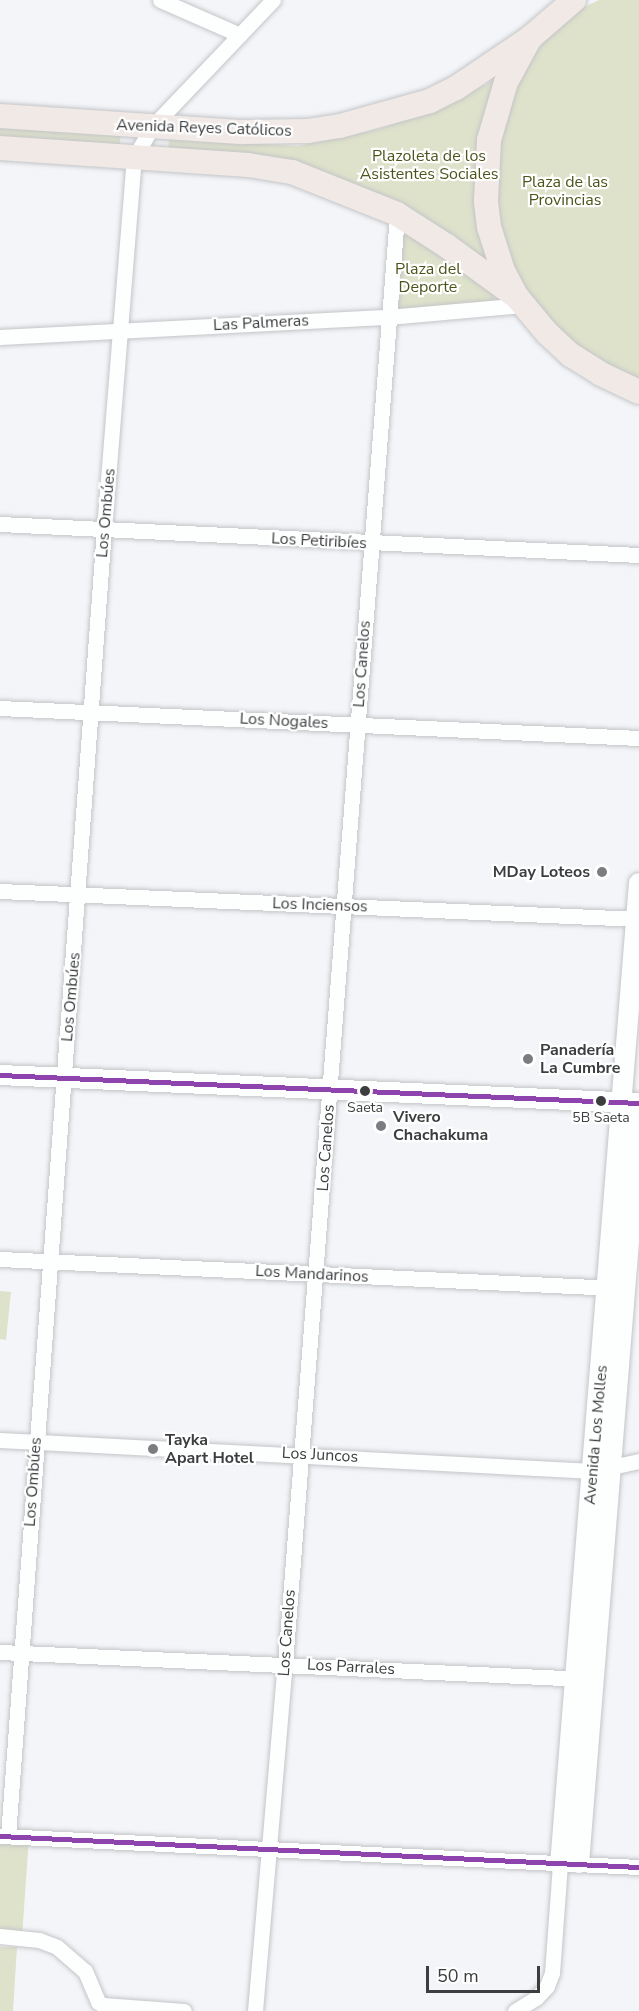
<!DOCTYPE html>
<meta charset="utf-8">
<style>
body{margin:0}
#map{position:relative;width:639px;height:2011px;overflow:hidden;background:#f3f5f8;font-family:"Nunito Sans",sans-serif}
div>[style]{position:absolute}
.green>*{inset:0;background:#dee2cb;transform-origin:0 0}
.roads{filter:drop-shadow(0 0 2px #c4c5c8) drop-shadow(0 0 2px #c4c5c8)}
.minor>*{height:15px;margin:-7.5px;padding:0 7.5px;transform-origin:7.5px;border-radius:7.5px;background:#fdfefe}
.tertiary>*{height:20px;margin:-10px;padding:0 10px;transform-origin:10px;border-radius:10px;background:#fdfefe}
.primary>*{height:24px;margin:-12px;padding:0 12px;transform-origin:12px;border-radius:12px;background:#f0e9e6}
.bus-1>*{height:4.5px;margin:-2.25px;padding:0 2.25px;transform-origin:2.25px;border-radius:2.25px;background:#8e44ad}
.dots>*{width:16px;height:16px;translate:-50% -50%;box-sizing:border-box;border:3px solid #fff;border-radius:50%}
span{translate:-50% -50%;white-space:nowrap;text-align:center;line-height:1.15;-webkit-text-stroke:4.5px #fff;paint-order:stroke}
.bus-label{font-size:14px;color:#3b3d3f}
.street-label{font-size:16px;color:#3b3d3f}
.park-label{font-size:16px;color:#4d541b}
.poi-label{font-size:16px;color:#3b3d3f;font-weight:700}
.right{translate:-100% -50%;text-align:right}
.left{translate:0 -50%;text-align:left}
.scale{position:absolute;left:426px;top:1966px;width:114px;height:27px;box-sizing:border-box;border:3px solid #3b3d3f;border-top:0;padding-left:8px;font-size:18px;line-height:21px;white-space:nowrap;color:#3b3d3f;-webkit-text-stroke:4px #fff;paint-order:stroke}
</style>
<div id="map">
<div class="green">
<div style="clip-path:polygon(599px 0,639px 0,639px 383px,561px 336px,511px 273px,491px 184px,509px 102px,532px 57px,551px 32px,578px 10px)"></div>
<div style="clip-path:polygon(505px 70px,485px 134px,500px 275px,404px 210px,168px 151px,169px 138px,298px 146px,376px 130px,439px 109px,487px 84px)"></div>
<div style="left:0;top:124px;width:121px;height:15px;rotate:4deg"></div>
<div style="clip-path:polygon(406px 229px,494px 295px,495px 303px,399px 310px,395px 305px,402px 234px)"></div>
<div style="clip-path:polygon(0 1291px,11px 1292px,6px 1340px,0 1339px)"></div>
<div style="left:0;top:1836px;width:29px;height:100px;rotate:4deg"></div>
<div style="clip-path:polygon(0 1947px,17px 1947px,13px 2011px,0 2011px)"></div>
</div>
<div class="roads">
<div class="minor">
<div style="left:160px;top:0;width:87px;rotate:23.6deg"></div>
<div style="left:0;top:337px;width:389px;rotate:-3deg"></div>
<div style="left:388px;top:317px;width:135px;rotate:-5.1deg"></div>
<div style="left:0;top:524px;width:640px;rotate:2.78deg"></div>
<div style="left:0;top:708px;width:640px;rotate:2.69deg"></div>
<div style="left:0;top:891px;width:640px;rotate:2.51deg"></div>
<div style="left:0;top:1259px;width:617px;rotate:2.7deg"></div>
<div style="left:0;top:1440px;width:594px;rotate:2.99deg"></div>
<div style="left:593px;top:1471px;width:47px;rotate:-12.3deg"></div>
<div style="left:0;top:1652px;width:586px;rotate:2.64deg"></div>
<div style="left:0;top:1836px;width:640px;rotate:2.78deg"></div>
<div style="left:8px;top:1836px;width:1311px;rotate:-85.8deg"></div>
<div style="left:104px;top:529px;width:372px;rotate:-85.4deg"></div>
<div style="left:134px;top:158px;width:34px;rotate:-60deg"></div>
<div style="left:151px;top:128px;width:177px;rotate:-46.4deg"></div>
<div style="left:0;top:1936px;width:39px;rotate:6deg"></div>
<div style="left:39px;top:1940px;width:19px;rotate:21deg"></div>
<div style="left:57px;top:1947px;width:37px;rotate:41deg"></div>
<div style="left:85px;top:1971px;width:34px;rotate:67deg"></div>
<div style="left:98px;top:2002px;width:6px;rotate:31deg"></div>
<div style="left:103px;top:2005px;width:81px;rotate:4.2deg"></div>
<div style="left:255px;top:2011px;width:348px;rotate:-85.1deg"></div>
<div style="left:285px;top:1664px;width:1454px;rotate:-85.58deg"></div>
<div style="left:515px;top:2011px;width:25px;rotate:-32deg"></div>
<div style="left:536px;top:1998px;width:16px;rotate:-47deg"></div>
<div style="left:547px;top:1986px;width:14px;rotate:-69deg"></div>
<div style="left:552px;top:1973px;width:108px;rotate:-85.8deg"></div>
</div>
<div class="tertiary">
<div style="left:0;top:1075px;width:640px;rotate:2.51deg"></div>
<div style="left:579px;top:1863px;width:747px;rotate:-85.4deg"></div>
<div style="left:560px;top:1865px;width:985px;rotate:-85.4deg"></div>
</div>
<div class="primary">
<div style="left:574px;top:0;width:58px;rotate:139.2deg"></div>
<div style="left:530px;top:38px;width:50px;rotate:118.6deg"></div>
<div style="left:506px;top:82px;width:60px;rotate:106.3deg"></div>
<div style="left:489px;top:140px;width:62px;rotate:92.8deg"></div>
<div style="left:486px;top:202px;width:25px;rotate:83deg"></div>
<div style="left:489px;top:227px;width:46px;rotate:72.3deg"></div>
<div style="left:503px;top:271px;width:30px;rotate:62deg"></div>
<div style="left:517px;top:297px;width:47px;rotate:50.2deg"></div>
<div style="left:547px;top:333px;width:33px;rotate:43deg"></div>
<div style="left:571px;top:355px;width:36px;rotate:32deg"></div>
<div style="left:601px;top:374px;width:42px;rotate:25.3deg"></div>
<div style="left:0;top:116px;width:244px;rotate:3.8deg"></div>
<div style="left:243px;top:132px;width:65px;rotate:-0.9deg"></div>
<div style="left:308px;top:131px;width:32px;rotate:-9deg"></div>
<div style="left:340px;top:126px;width:93px;rotate:-15.5deg"></div>
<div style="left:430px;top:101px;width:29px;rotate:-27deg"></div>
<div style="left:456px;top:88px;width:89px;rotate:-34deg"></div>
<div style="left:0;top:148px;width:249px;rotate:3.9deg"></div>
<div style="left:248px;top:165px;width:45px;rotate:9deg"></div>
<div style="left:292px;top:172px;width:113px;rotate:21.8deg"></div>
<div style="left:397px;top:214px;width:59px;rotate:32.6deg"></div>
<div style="left:447px;top:246px;width:87px;rotate:36.1deg"></div>
</div>
</div>
<div class="bus-1">
<div style="left:0;top:1075px;width:640px;rotate:2.51deg"></div>
<div style="left:0;top:1836px;width:640px;rotate:2.78deg"></div>
</div>
<div class="dots">
<div style="left:602px;top:872px;background:#7b7d80"></div>
<div style="left:528px;top:1059px;background:#7b7d80"></div>
<div style="left:365px;top:1091px;background:#3b3d3f"></div>
<div style="left:601px;top:1101px;background:#3b3d3f"></div>
<div style="left:381px;top:1126px;background:#7b7d80"></div>
<div style="left:153px;top:1449px;background:#7b7d80"></div>
</div>
<div class="bus-label">
<span style="left:365px;top:1108px">Saeta</span>
<span style="left:601px;top:1118px">5B Saeta</span>
</div>
<div class="street-label">
<span style="left:204px;top:128px;rotate:2deg">Avenida Reyes Católicos</span>
<span style="left:261px;top:323px;rotate:-3deg">Las Palmeras</span>
<span style="left:106px;top:513px;rotate:-85deg">Los Ombúes</span>
<span style="left:319px;top:541px;rotate:3deg">Los Petiribíes</span>
<span style="left:362px;top:664px;rotate:-86deg">Los Canelos</span>
<span style="left:284px;top:721px;rotate:3deg">Los Nogales</span>
<span style="left:320px;top:905px;rotate:2deg">Los Inciensos</span>
<span style="left:71px;top:997px;rotate:-85deg">Los Ombúes</span>
<span style="left:326px;top:1148px;rotate:-86deg">Los Canelos</span>
<span style="left:312px;top:1274px;rotate:3deg">Los Mandarinos</span>
<span style="left:596px;top:1435px;rotate:-85deg">Avenida Los Molles</span>
<span style="left:320px;top:1455px;rotate:3deg">Los Juncos</span>
<span style="left:33px;top:1482px;rotate:-86deg">Los Ombúes</span>
<span style="left:287px;top:1633px;rotate:-86deg">Los Canelos</span>
<span style="left:351px;top:1667px;rotate:3deg">Los Parrales</span>
</div>
<div class="park-label">
<span style="left:429px;top:165px">Plazoleta de los<br>Asistentes Sociales</span>
<span style="left:565px;top:191px">Plaza de las<br>Provincias</span>
<span style="left:428px;top:278px">Plaza del<br>Deporte</span>
</div>
<div class="poi-label">
<span class="right" style="left:590px;top:872px">MDay Loteos</span>
<span class="left" style="left:540px;top:1059px">Panadería<br>La Cumbre</span>
<span class="left" style="left:393px;top:1126px">Vivero<br>Chachakuma</span>
<span class="left" style="left:165px;top:1449px">Tayka<br>Apart Hotel</span>
</div>
<div class="scale">50 m</div>
</div>
